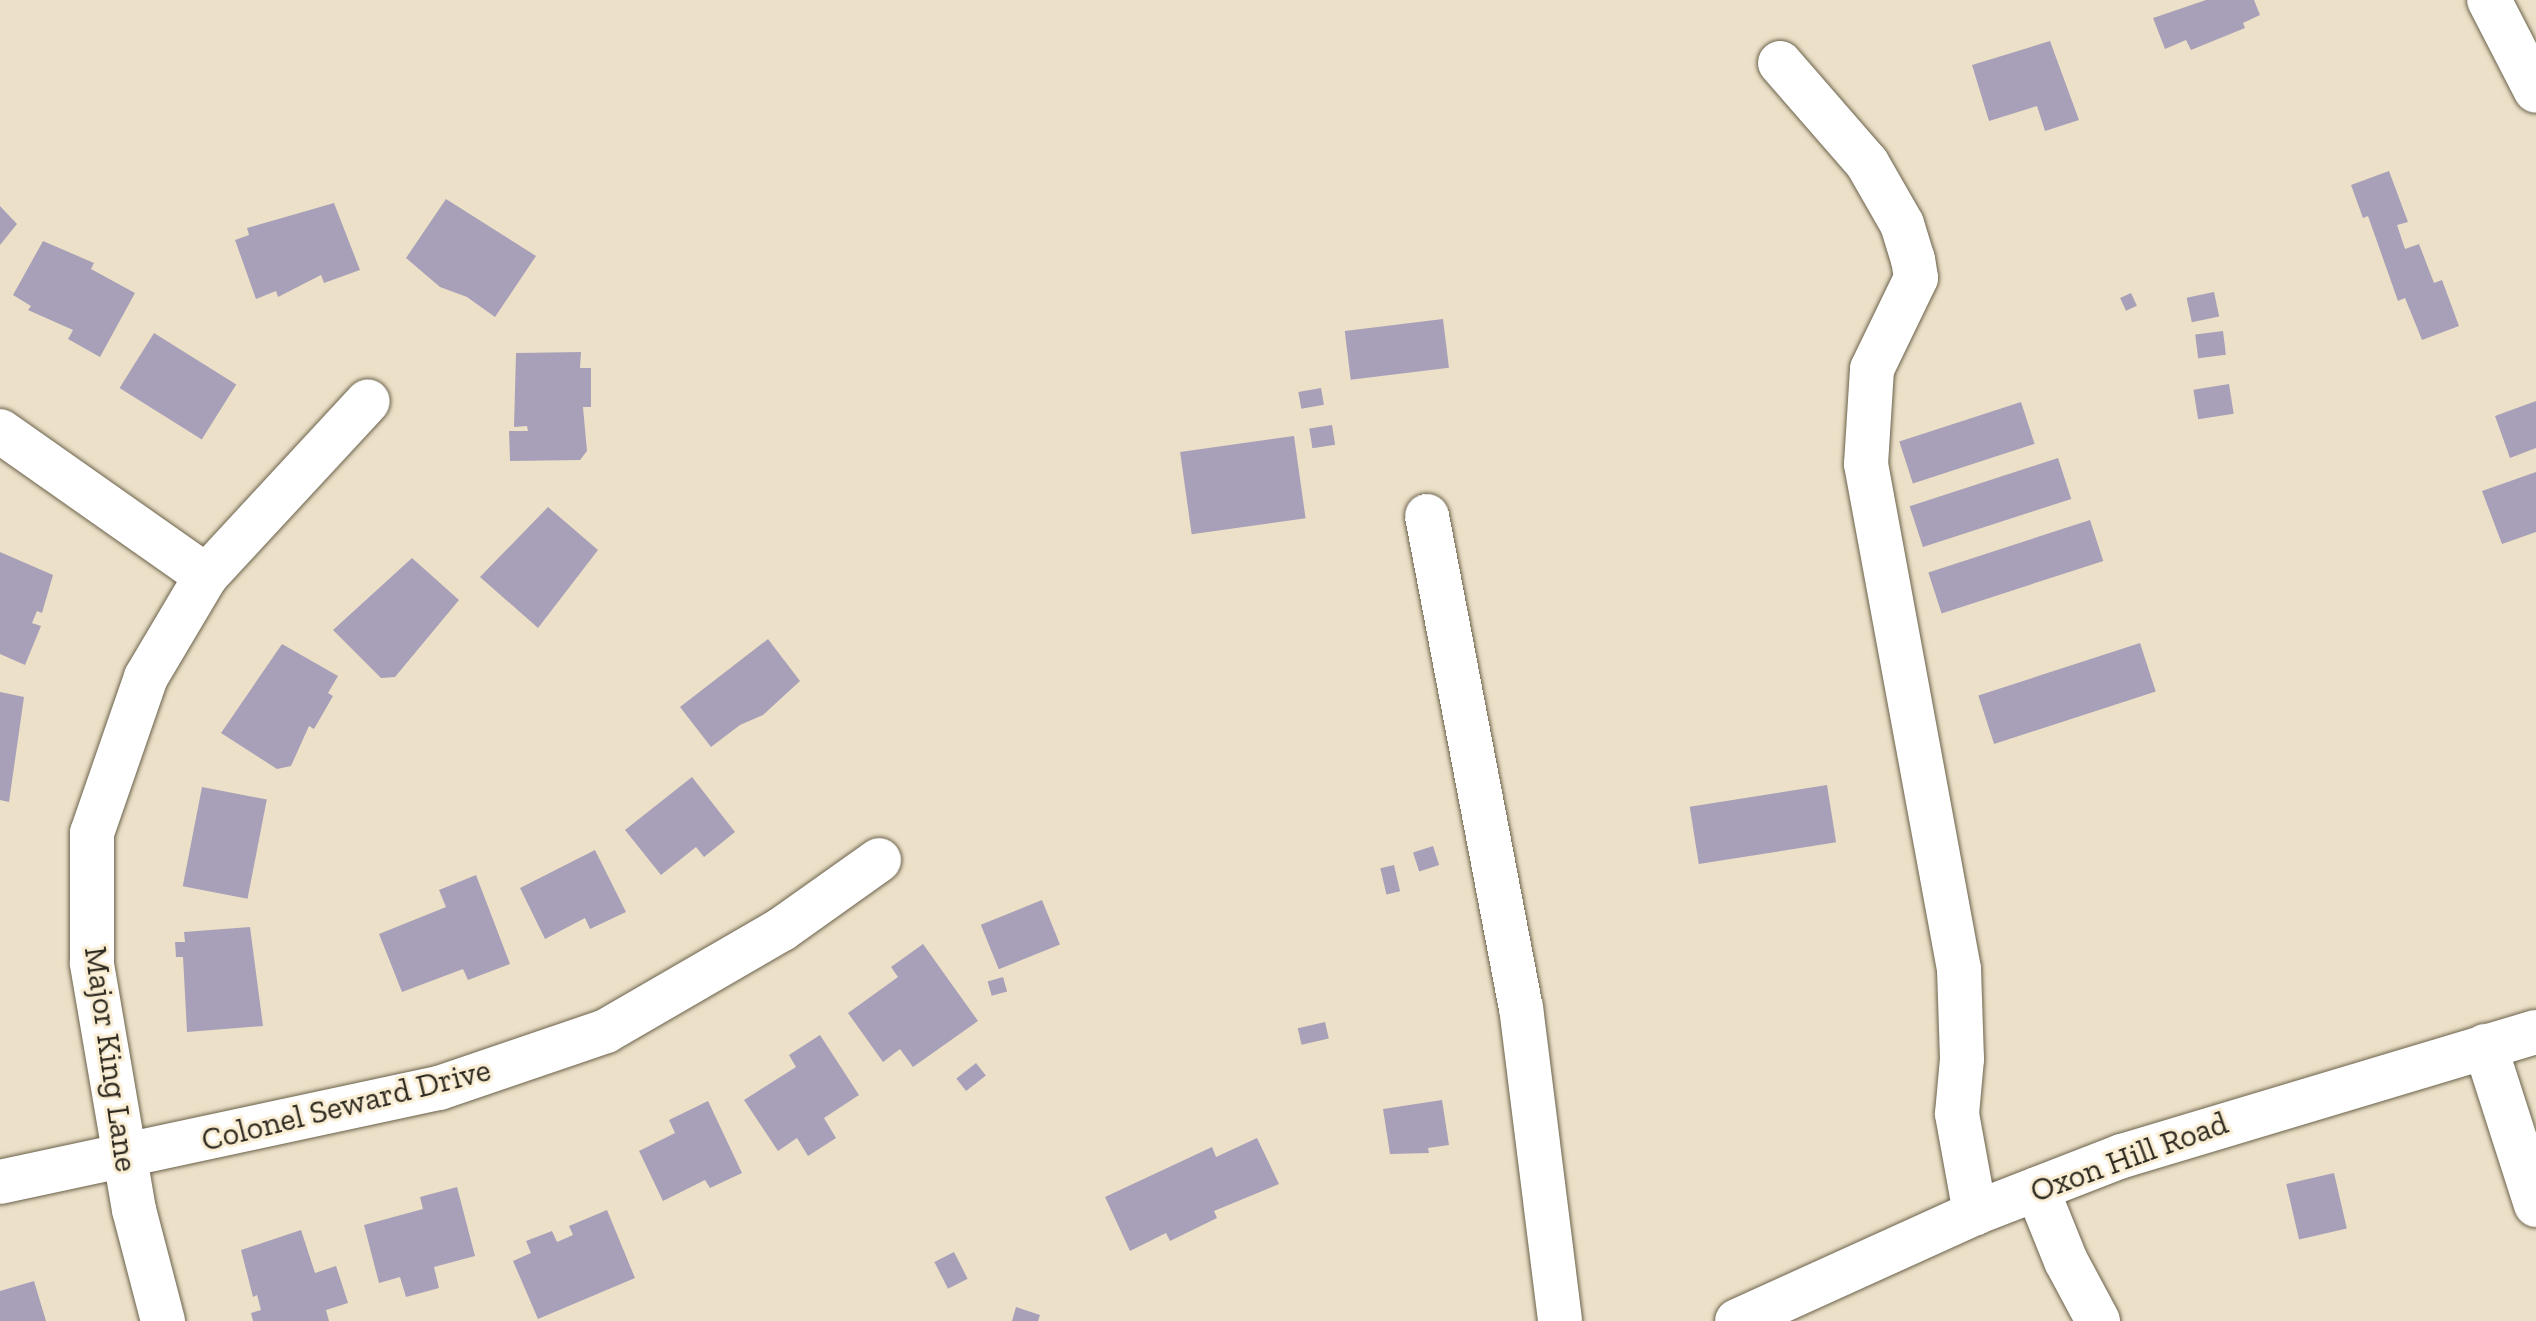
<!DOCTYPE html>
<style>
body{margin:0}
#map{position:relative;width:2536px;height:1321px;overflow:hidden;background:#ece1c8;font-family:"Zilla Slab",serif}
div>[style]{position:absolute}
.building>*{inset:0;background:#a8a0b8;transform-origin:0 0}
.roads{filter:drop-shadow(0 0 2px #6b614b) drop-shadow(0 0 2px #6b614b)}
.minor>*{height:44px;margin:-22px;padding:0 22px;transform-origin:22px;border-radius:22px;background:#fff}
.major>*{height:44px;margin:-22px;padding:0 22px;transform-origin:22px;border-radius:22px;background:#fff}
span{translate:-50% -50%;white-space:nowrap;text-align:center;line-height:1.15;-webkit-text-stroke:6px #faeed5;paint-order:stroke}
.street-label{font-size:32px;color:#2e2a20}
</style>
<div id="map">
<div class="building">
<div style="clip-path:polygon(2206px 0,2254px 0,2260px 15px,2243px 23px,2245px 28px,2191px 50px,2186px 40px,2165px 49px,2153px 18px)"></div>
<div style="clip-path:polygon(2050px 41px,2079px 120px,2045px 131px,2037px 106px,1989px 121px,1972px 65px)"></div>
<div style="clip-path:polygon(2389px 171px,2408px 222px,2397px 225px,2405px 249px,2419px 244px,2434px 283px,2442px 280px,2459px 326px,2422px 340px,2405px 298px,2398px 301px,2368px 216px,2363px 218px,2351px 185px)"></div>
<div style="clip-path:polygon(446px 199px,536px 256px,495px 317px,467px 297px,440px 287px,406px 258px)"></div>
<div style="clip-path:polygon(334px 203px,360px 270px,324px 283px,321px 275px,278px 297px,276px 291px,256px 299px,235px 240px,249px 235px,247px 228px)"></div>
<div style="clip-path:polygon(0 206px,17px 224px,0 245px)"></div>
<div style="clip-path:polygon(43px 241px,94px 263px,91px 269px,135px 293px,100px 357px,68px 339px,73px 330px,28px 310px,31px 306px,13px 295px)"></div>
<div style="left:2214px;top:292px;width:25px;height:28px;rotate:78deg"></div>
<div style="left:2131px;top:293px;width:14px;height:12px;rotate:65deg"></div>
<div style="left:1443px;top:319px;width:49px;height:99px;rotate:83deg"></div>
<div style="left:2223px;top:331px;width:24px;height:28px;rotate:83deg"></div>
<div style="left:154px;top:333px;width:97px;height:65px;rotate:32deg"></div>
<div style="clip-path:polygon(581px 352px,580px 368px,591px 368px,591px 407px,583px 407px,587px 451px,580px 460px,510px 461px,509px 431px,528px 431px,527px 426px,514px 427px,516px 353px)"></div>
<div style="left:2229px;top:384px;width:30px;height:36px;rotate:81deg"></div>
<div style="left:1321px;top:388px;width:17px;height:23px;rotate:80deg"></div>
<div style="clip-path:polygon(2536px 401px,2536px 448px,2510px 458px,2495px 416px)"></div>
<div style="left:2021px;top:402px;width:44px;height:128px;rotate:72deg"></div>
<div style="left:1332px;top:425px;width:20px;height:23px;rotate:81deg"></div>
<div style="left:1294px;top:436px;width:83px;height:115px;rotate:82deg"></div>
<div style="left:2058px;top:458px;width:43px;height:156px;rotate:72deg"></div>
<div style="clip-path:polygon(2536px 472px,2536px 532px,2502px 544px,2482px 491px)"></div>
<div style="clip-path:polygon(548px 507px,598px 550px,538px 628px,480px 577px)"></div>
<div style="left:2090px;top:520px;width:43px;height:170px;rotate:72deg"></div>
<div style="clip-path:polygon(0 552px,53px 575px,42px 613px,37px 611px,32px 623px,41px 626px,25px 665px,0 654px)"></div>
<div style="clip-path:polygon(412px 558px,459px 600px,395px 677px,381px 678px,333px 630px)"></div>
<div style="clip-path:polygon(768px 639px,800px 681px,763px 715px,740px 725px,711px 747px,680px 707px)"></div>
<div style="left:2140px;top:643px;width:51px;height:170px;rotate:72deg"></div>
<div style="clip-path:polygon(282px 644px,338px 676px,328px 693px,333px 696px,314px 729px,309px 726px,291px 766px,277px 769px,221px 733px)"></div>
<div style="clip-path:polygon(0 692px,24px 697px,9px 802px,0 800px)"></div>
<div style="clip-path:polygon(692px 777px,735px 832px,704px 857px,696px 847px,661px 875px,625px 830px)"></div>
<div style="left:1827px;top:785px;width:58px;height:139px;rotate:81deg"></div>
<div style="left:202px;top:787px;width:66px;height:101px;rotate:11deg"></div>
<div style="left:1433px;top:846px;width:20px;height:21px;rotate:72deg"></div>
<div style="clip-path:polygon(595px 850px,626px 912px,590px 929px,585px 918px,545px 939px,520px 888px)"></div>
<div style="left:1394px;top:865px;width:27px;height:14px;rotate:77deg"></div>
<div style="clip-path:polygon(476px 875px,510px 964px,468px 980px,463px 969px,402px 992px,379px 934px,446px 907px,439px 890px)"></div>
<div style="left:1042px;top:900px;width:48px;height:66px;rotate:68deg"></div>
<div style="clip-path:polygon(250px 927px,263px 1026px,187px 1032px,183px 957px,176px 957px,175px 942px,185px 942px,184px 932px)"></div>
<div style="clip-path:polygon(923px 944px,978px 1021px,913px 1067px,900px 1049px,883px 1062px,848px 1013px,898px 977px,891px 967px)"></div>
<div style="left:1003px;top:977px;width:15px;height:16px;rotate:74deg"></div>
<div style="left:1325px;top:1022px;width:17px;height:28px;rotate:77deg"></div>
<div style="clip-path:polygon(820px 1035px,859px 1095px,824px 1118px,836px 1138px,808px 1156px,797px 1138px,778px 1151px,744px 1100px,796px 1067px,789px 1055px)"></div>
<div style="left:976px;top:1063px;width:16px;height:25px;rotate:52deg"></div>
<div style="clip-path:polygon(1442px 1100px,1449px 1145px,1428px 1148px,1429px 1153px,1390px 1154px,1383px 1109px)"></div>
<div style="clip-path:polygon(708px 1101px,742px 1173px,710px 1188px,705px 1180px,663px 1201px,639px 1151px,675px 1133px,669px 1120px)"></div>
<div style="clip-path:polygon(1257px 1138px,1279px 1184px,1214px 1211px,1217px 1218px,1170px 1241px,1166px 1233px,1130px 1251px,1105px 1197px,1212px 1147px,1216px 1157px)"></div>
<div style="left:2334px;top:1173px;width:57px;height:49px;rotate:77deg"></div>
<div style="clip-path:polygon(457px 1187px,475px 1256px,434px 1267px,439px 1288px,406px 1297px,400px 1277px,379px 1283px,364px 1225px,423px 1209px,420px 1197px)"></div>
<div style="clip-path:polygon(607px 1210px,635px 1278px,538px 1319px,513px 1261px,531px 1253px,526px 1241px,552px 1231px,557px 1242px,573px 1235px,569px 1226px)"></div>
<div style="clip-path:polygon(301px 1230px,315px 1273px,336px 1266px,348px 1303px,326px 1310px,329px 1321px,253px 1321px,251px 1313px,261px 1310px,257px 1295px,253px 1297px,241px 1250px)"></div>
<div style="left:954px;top:1252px;width:30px;height:22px;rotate:63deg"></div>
<div style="clip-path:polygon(34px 1281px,46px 1321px,0 1321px,0 1291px)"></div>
<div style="clip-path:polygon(1016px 1307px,1040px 1315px,1038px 1321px,1012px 1321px)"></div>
</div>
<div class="roads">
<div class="minor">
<div style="left:2489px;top:0;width:102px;rotate:62.7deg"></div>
<div style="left:1780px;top:63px;width:133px;rotate:49deg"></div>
<div style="left:1867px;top:163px;width:70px;rotate:60.2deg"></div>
<div style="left:1902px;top:224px;width:37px;rotate:73deg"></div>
<div style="left:1913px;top:259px;width:19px;rotate:81deg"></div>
<div style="left:1916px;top:278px;width:101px;rotate:115.8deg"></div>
<div style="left:1872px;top:369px;width:95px;rotate:93.6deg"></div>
<div style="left:1866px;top:464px;width:513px;rotate:79.57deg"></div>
<div style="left:1959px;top:969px;width:90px;rotate:88.1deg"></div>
<div style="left:1962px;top:1059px;width:55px;rotate:95.2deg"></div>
<div style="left:1957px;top:1114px;width:101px;rotate:79.7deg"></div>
<div style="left:0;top:431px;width:252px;rotate:35.1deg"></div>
<div style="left:1427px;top:516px;width:500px;rotate:79.2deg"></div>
<div style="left:1521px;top:1007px;width:316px;rotate:82.9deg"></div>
<div style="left:2485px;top:1046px;width:167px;rotate:72.2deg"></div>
<div style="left:0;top:1182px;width:449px;rotate:-12.1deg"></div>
<div style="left:439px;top:1088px;width:176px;rotate:-18.8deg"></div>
<div style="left:606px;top:1031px;width:203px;rotate:-30.1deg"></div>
<div style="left:782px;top:929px;width:119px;rotate:-35.4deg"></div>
<div style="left:2037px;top:1189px;width:78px;rotate:68.1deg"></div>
<div style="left:2066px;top:1261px;width:68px;rotate:61.9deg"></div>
<div style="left:163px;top:1321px;width:115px;rotate:-104.6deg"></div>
<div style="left:134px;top:1210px;width:251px;rotate:-99.7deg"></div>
<div style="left:92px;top:963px;width:130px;rotate:-90deg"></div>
<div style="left:92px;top:833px;width:165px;rotate:-70.9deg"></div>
<div style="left:146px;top:677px;width:117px;rotate:-59.3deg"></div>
<div style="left:206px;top:576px;width:238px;rotate:-47.2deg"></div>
</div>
<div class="major">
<div style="left:1737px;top:1321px;width:261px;rotate:-24.4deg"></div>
<div style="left:1975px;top:1213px;width:158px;rotate:-21.2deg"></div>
<div style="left:2122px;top:1156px;width:432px;rotate:-16.7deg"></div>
</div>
</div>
<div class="street-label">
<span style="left:111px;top:1059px;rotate:82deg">Major King Lane</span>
<span style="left:346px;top:1105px;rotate:-14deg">Colonel Seward Drive</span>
<span style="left:2129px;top:1157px;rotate:-20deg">Oxon Hill Road</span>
</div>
</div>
